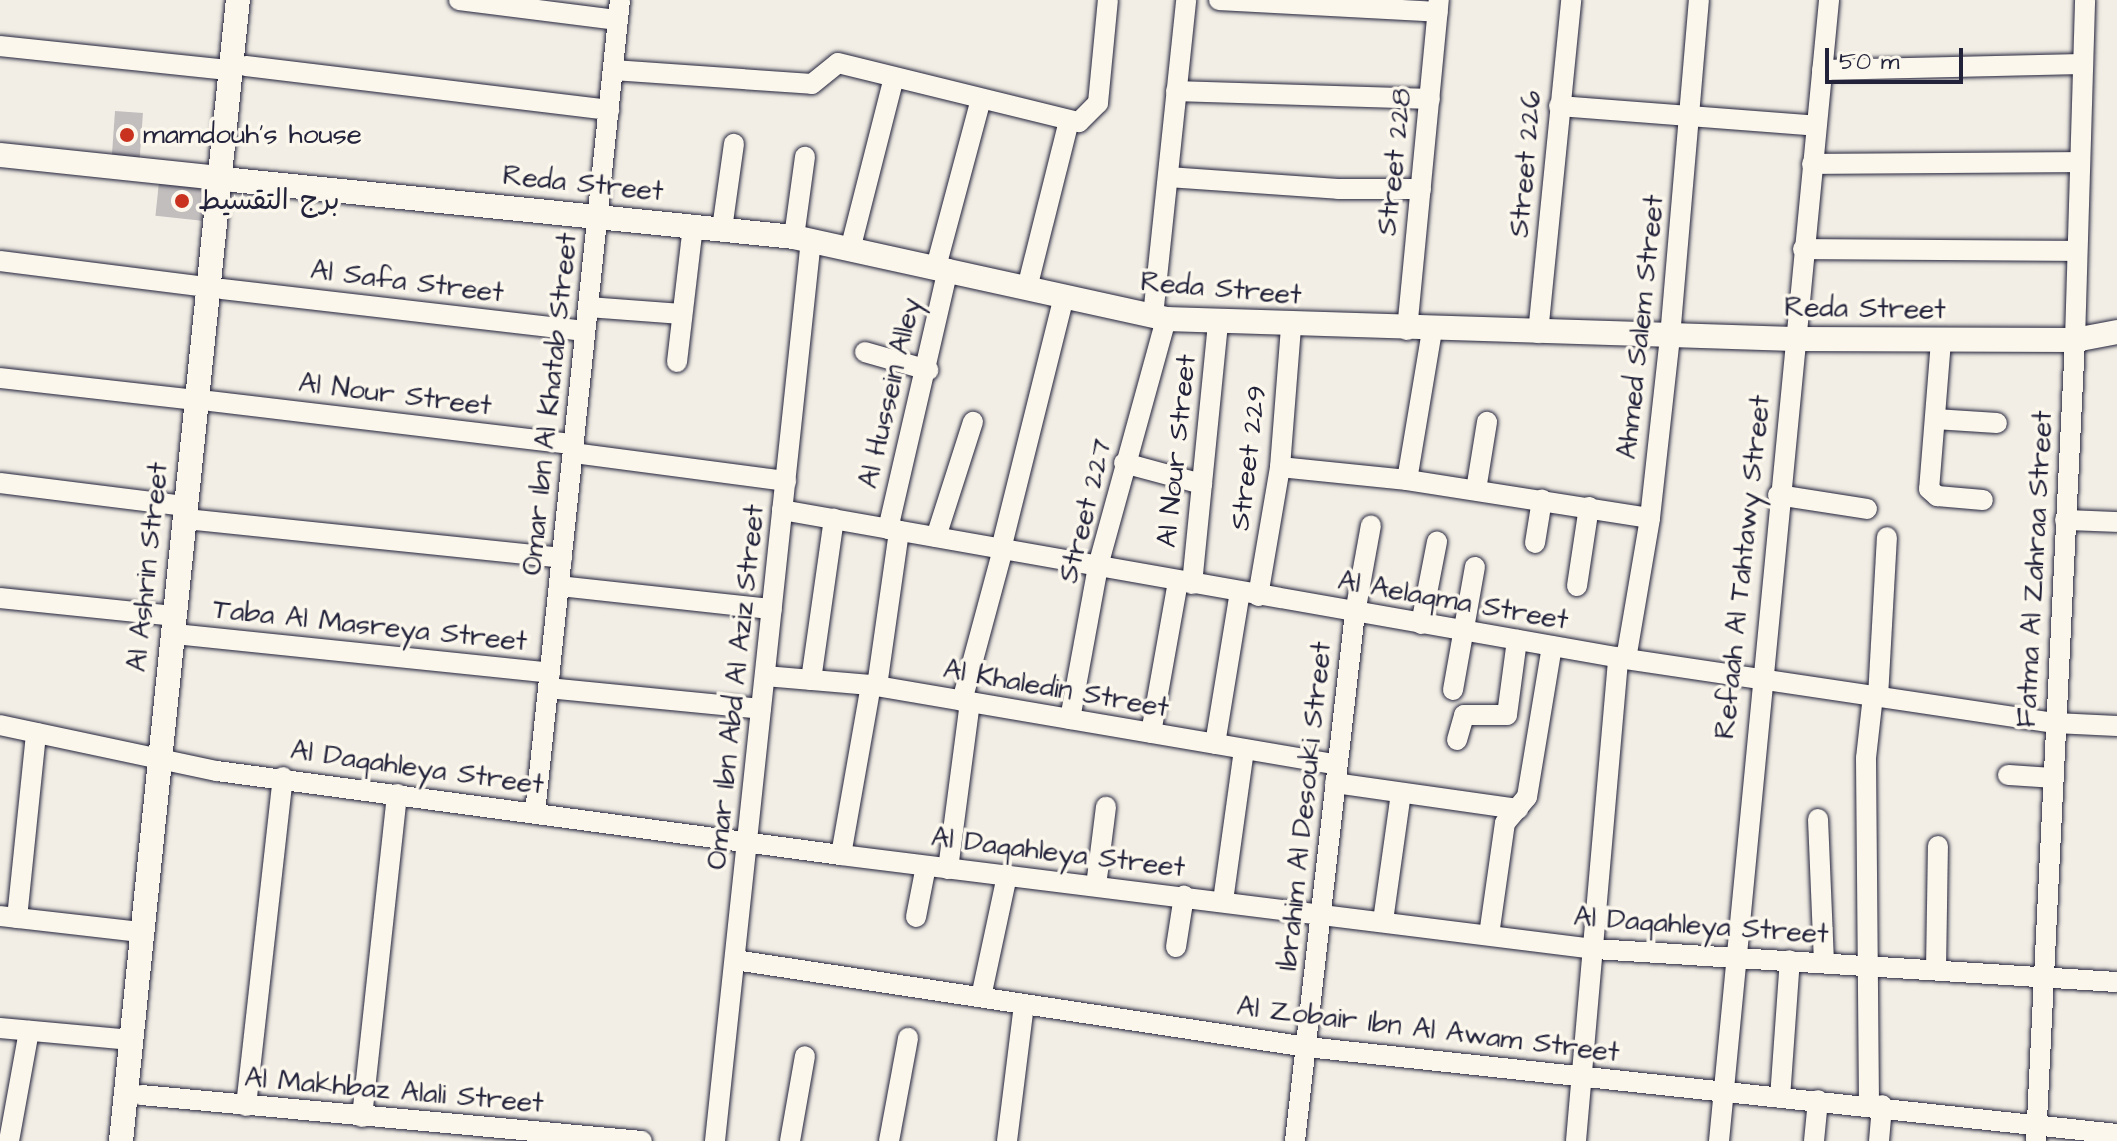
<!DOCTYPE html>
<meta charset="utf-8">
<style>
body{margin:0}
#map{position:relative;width:2117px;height:1141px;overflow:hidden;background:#f2eee5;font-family:"Architects Daughter","Playpen Sans Arabic",sans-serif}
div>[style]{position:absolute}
.building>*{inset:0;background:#c2bebe;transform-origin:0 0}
.roads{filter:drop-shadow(0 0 2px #22223b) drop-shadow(0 0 2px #22223b)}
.minor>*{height:20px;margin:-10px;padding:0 10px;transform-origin:10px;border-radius:10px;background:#fbf7ec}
.tertiary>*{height:24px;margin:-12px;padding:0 12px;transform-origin:12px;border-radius:12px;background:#fbf7ec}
.dots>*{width:22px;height:22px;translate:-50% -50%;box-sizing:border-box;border:4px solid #fbf7ec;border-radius:50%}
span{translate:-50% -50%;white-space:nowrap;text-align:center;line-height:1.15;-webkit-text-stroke:7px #fbf7ec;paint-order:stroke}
.poi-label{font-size:28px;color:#22223b}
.left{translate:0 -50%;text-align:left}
.street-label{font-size:28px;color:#22223b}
.scale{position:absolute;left:1825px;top:48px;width:138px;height:36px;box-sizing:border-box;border:4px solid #22223b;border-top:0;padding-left:10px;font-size:24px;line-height:28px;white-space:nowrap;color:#22223b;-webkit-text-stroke:6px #fbf7ec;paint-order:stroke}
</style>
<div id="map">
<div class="building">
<div style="left:115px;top:111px;width:28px;height:46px;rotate:4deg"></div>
<div style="left:159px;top:182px;width:49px;height:34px;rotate:6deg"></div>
</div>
<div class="roads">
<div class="minor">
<div style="left:459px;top:0;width:160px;rotate:7.2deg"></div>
<div style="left:1219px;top:0;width:219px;rotate:3.1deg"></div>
<div style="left:0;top:46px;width:231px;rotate:6deg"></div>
<div style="left:246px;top:66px;width:366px;rotate:6.9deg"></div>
<div style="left:613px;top:70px;width:199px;rotate:4deg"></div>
<div style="left:812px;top:84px;width:33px;rotate:-39deg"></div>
<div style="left:838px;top:63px;width:248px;rotate:13.8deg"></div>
<div style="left:1079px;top:122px;width:27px;rotate:-45deg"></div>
<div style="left:1098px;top:103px;width:103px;rotate:-84.5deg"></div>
<div style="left:1822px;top:70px;width:261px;rotate:-1.3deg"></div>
<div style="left:1176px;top:91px;width:254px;rotate:1.8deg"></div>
<div style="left:1559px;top:106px;width:258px;rotate:4.4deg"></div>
<div style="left:1812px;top:164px;width:267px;rotate:-0.4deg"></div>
<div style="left:1168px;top:177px;width:170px;rotate:4deg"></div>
<div style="left:1338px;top:189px;width:83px"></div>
<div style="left:722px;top:229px;width:86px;rotate:-82deg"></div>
<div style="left:794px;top:237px;width:81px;rotate:-82.2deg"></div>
<div style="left:851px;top:246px;width:174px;rotate:-75.7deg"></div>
<div style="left:1803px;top:249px;width:274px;rotate:0.4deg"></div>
<div style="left:0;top:261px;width:209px;rotate:7.2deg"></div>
<div style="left:936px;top:267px;width:174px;rotate:-75deg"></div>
<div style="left:1027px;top:288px;width:172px;rotate:-75.9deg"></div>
<div style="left:222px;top:289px;width:365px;rotate:6.6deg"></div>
<div style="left:588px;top:307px;width:94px;rotate:4.3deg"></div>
<div style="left:1153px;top:316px;width:318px;rotate:-84deg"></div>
<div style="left:1407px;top:330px;width:332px;rotate:-84.5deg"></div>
<div style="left:1538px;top:333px;width:335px;rotate:-84.3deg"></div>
<div style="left:1941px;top:341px;width:148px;rotate:94.6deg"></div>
<div style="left:1929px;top:489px;width:11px;rotate:41deg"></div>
<div style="left:1937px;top:496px;width:46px;rotate:5deg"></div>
<div style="left:865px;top:352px;width:66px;rotate:15.9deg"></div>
<div style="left:677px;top:362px;width:138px;rotate:-83.3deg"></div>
<div style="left:0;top:378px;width:196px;rotate:6.4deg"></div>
<div style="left:210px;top:401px;width:366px;rotate:6.8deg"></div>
<div style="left:1935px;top:419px;width:62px;rotate:3.7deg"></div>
<div style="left:573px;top:453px;width:215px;rotate:7.5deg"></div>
<div style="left:1124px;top:463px;width:81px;rotate:15.1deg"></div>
<div style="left:1280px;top:467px;width:128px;rotate:5.8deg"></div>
<div style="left:1407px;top:480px;width:246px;rotate:8.9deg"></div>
<div style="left:1407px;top:480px;width:151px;rotate:-80.5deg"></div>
<div style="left:0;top:483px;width:185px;rotate:7.1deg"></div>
<div style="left:1476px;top:490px;width:69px;rotate:-80.8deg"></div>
<div style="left:1778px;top:495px;width:90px;rotate:8.9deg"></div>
<div style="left:782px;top:510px;width:857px;rotate:10.01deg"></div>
<div style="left:1626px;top:659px;width:434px;rotate:8.5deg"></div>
<div style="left:2055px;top:723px;width:62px;rotate:2.8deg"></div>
<div style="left:196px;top:520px;width:368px;rotate:5.9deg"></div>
<div style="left:2065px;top:520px;width:52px;rotate:2.2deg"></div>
<div style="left:888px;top:529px;width:267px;rotate:-77deg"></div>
<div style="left:936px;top:537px;width:121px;rotate:-72.2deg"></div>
<div style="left:1535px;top:543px;width:44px;rotate:-80.8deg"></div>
<div style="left:1001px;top:549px;width:260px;rotate:-76deg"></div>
<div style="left:1192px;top:584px;width:262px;rotate:-84.3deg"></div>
<div style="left:559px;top:586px;width:214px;rotate:6.2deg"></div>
<div style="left:1577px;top:586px;width:80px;rotate:-81.4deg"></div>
<div style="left:1258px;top:596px;width:131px;rotate:-80.3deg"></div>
<div style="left:1280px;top:467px;width:141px;rotate:-85.5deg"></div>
<div style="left:0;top:598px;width:174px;rotate:5.9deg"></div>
<div style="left:1421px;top:624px;width:84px;rotate:-79deg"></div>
<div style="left:185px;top:635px;width:367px;rotate:5.9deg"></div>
<div style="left:1626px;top:659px;width:143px;rotate:-80.3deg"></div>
<div style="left:1650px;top:518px;width:182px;rotate:-83.7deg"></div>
<div style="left:1670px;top:337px;width:338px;rotate:-85.1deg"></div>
<div style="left:765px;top:676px;width:106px;rotate:4.9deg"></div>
<div style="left:871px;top:685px;width:473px;rotate:9.7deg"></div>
<div style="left:811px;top:680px;width:163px;rotate:-81.9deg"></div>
<div style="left:877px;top:686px;width:157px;rotate:-81.9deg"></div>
<div style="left:548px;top:688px;width:214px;rotate:5.6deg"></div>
<div style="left:1453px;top:690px;width:125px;rotate:-79.9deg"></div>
<div style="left:1878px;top:697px;width:160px;rotate:-86.8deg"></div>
<div style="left:962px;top:701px;width:157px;rotate:-74.9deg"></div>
<div style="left:1070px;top:719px;width:156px;rotate:-79.6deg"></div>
<div style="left:1098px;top:566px;width:256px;rotate:-74.6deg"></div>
<div style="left:0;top:725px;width:222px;rotate:12deg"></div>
<div style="left:217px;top:771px;width:630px;rotate:7.67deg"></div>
<div style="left:841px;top:855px;width:760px;rotate:7.11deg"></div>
<div style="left:1595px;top:949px;width:523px;rotate:3.62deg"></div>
<div style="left:1151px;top:733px;width:154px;rotate:-79.9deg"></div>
<div style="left:1457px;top:740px;width:26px;rotate:-74deg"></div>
<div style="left:1464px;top:715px;width:43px"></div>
<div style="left:1507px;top:715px;width:76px;rotate:-82.4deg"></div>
<div style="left:1215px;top:744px;width:154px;rotate:-80.7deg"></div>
<div style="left:2008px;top:775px;width:45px;rotate:3.8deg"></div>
<div style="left:1335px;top:783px;width:185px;rotate:8.1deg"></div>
<div style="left:535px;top:813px;width:817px;rotate:-84.03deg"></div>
<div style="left:1818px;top:819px;width:143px;rotate:87.6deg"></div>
<div style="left:841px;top:855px;width:173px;rotate:-80deg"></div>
<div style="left:948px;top:869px;width:168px;rotate:-82.5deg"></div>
<div style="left:1096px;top:886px;width:80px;rotate:-82.8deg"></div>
<div style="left:1223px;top:901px;width:153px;rotate:-82.1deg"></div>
<div style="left:0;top:916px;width:142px;rotate:6.5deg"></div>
<div style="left:916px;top:917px;width:52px;rotate:-78.9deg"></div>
<div style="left:17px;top:918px;width:186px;rotate:-84.1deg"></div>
<div style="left:1383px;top:921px;width:129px;rotate:-82deg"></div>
<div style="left:1489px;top:935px;width:113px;rotate:-81.9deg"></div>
<div style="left:1505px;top:823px;width:34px;rotate:-50deg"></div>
<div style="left:1527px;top:797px;width:153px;rotate:-80.6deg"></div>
<div style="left:1176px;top:947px;width:52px;rotate:-81.1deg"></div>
<div style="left:735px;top:960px;width:579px;rotate:8.65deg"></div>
<div style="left:1307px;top:1047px;width:815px;rotate:6.13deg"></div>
<div style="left:1936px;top:970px;width:124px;rotate:-89.1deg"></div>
<div style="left:981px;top:997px;width:124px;rotate:-77.9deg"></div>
<div style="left:0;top:1028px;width:132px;rotate:5.2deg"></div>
<div style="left:141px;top:1095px;width:503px;rotate:5.25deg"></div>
<div style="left:1780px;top:1098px;width:138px;rotate:-85.9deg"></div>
<div style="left:1869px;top:1103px;width:345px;rotate:-90.5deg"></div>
<div style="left:1866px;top:758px;width:62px;rotate:-83.6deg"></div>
<div style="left:246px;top:1106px;width:331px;rotate:-83.6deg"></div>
<div style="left:362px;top:1117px;width:325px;rotate:-83.8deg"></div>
<div style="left:9px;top:1141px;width:112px;rotate:-79.7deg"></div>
<div style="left:715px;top:1141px;width:906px;rotate:-83.92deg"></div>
<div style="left:790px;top:1141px;width:86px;rotate:-80deg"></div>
<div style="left:889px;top:1141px;width:105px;rotate:-79.5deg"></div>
<div style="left:1007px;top:1141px;width:138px;rotate:-82.9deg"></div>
<div style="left:1295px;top:1141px;width:531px;rotate:-83.52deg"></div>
<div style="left:1355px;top:613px;width:89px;rotate:-79.7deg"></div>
<div style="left:1576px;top:1141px;width:486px;rotate:-85deg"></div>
<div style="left:1719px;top:1141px;width:1146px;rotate:-84.49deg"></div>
<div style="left:1814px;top:1141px;width:41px;rotate:-84.4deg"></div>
<div style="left:1879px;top:1141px;width:36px;rotate:-85deg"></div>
<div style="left:2036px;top:1141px;width:802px;rotate:-87.21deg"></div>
<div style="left:2075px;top:340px;width:340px;rotate:-88.3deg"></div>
</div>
<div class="tertiary">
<div style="left:0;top:155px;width:220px;rotate:6deg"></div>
<div style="left:233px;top:180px;width:564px;rotate:5.8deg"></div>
<div style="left:794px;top:237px;width:381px;rotate:12.4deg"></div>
<div style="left:1166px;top:319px;width:628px;rotate:1.82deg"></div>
<div style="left:1794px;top:339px;width:281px;rotate:0.2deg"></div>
<div style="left:2075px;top:340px;width:43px;rotate:-10.8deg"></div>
<div style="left:121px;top:1141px;width:1147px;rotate:-84.15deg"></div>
</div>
</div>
<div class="dots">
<div style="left:127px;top:135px;background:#c8321e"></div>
<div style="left:182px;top:201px;background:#c8321e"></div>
</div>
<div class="poi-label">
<span class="left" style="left:143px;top:135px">mamdouh's house</span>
<span class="left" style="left:198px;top:201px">برج التقسيط</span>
</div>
<div class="street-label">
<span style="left:1395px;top:162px;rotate:-84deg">Street 228</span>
<span style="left:1526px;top:164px;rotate:-85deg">Street 226</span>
<span style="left:583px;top:184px;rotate:6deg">Reda Street</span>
<span style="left:407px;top:282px;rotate:7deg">Al Safa Street</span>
<span style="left:1221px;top:289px;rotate:5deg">Reda Street</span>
<span style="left:1865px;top:309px;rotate:1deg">Reda Street</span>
<span style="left:1641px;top:327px;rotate:-84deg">Ahmed Salem Street</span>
<span style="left:890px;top:393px;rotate:-77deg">Al Hussein Alley</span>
<span style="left:395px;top:395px;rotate:7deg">Al Nour Street</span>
<span style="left:550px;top:404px;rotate:-84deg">Omar Ibn Al Khatab Street</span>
<span style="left:1177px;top:451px;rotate:-84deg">Al Nour Street</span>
<span style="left:1249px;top:458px;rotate:-83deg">Street 229</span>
<span style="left:1086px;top:511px;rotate:-76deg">Street 227</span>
<span style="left:148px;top:567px;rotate:-84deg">Al Ashrin Street</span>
<span style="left:1743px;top:567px;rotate:-84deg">Refaah Al Tahtawy Street</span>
<span style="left:2035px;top:569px;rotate:-87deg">Fatma Al Zahraa Street</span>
<span style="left:1453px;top:601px;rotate:10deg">Al Aelaqma Street</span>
<span style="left:370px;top:626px;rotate:6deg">Taba Al Masreya Street</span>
<span style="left:736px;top:687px;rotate:-84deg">Omar Ibn Abd Al Aziz Street</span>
<span style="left:1056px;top:689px;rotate:10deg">Al Khaledin Street</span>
<span style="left:417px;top:768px;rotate:8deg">Al Daqahleya Street</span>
<span style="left:1305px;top:806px;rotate:-84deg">Ibrahim Al Desouki Street</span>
<span style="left:1058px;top:853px;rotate:7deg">Al Daqahleya Street</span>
<span style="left:1701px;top:926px;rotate:4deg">Al Daqahleya Street</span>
<span style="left:1428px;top:1030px;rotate:7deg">Al Zobair Ibn Al Awam Street</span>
<span style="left:394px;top:1091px;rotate:5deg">Al Makhbaz Alali Street</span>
</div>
<div class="scale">50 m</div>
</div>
